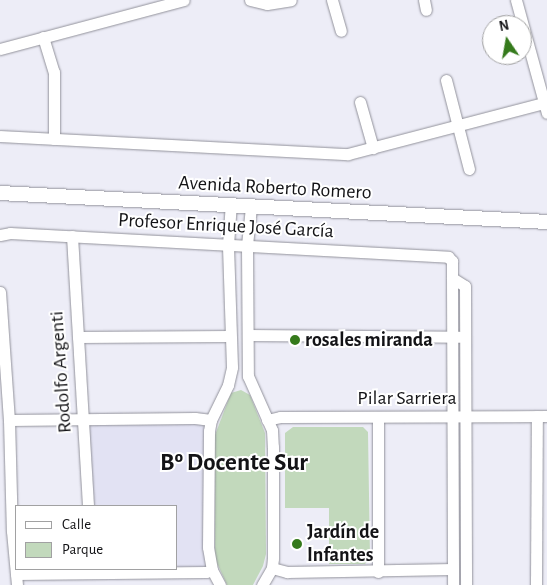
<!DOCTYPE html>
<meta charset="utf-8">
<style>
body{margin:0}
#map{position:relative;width:547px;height:585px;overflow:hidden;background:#ededf7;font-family:"Alegreya Sans",sans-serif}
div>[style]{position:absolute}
.built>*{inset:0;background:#e2e2f3}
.green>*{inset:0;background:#c2d9bc}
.roads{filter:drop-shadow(0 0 1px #92929b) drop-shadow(0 0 1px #92929b)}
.minor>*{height:11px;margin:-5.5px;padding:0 5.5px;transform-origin:5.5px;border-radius:5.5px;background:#fff}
.major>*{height:14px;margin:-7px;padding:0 7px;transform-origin:7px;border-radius:7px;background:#fff}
.dots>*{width:14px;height:14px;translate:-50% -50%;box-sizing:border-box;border:2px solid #fff;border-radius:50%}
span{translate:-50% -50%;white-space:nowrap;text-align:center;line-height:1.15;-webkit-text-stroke:4px #fff;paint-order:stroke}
.street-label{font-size:20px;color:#131316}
.poi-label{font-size:20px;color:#131316;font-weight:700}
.left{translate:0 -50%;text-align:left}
.district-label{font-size:25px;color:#131316;font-weight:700}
.legend{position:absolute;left:15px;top:505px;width:162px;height:65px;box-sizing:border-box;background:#fff;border:1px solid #a1a1a2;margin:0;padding:6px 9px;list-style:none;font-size:15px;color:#131316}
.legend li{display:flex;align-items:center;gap:10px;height:25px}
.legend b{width:25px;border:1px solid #a1a1a2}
.north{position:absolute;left:482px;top:15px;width:50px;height:50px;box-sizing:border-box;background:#fff;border:1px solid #a1a1a2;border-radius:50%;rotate:348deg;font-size:14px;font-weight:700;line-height:20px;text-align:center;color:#131316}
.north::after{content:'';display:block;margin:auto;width:18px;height:22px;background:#357a1c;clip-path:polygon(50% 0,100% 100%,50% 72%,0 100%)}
</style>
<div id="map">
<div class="built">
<div style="clip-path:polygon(84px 420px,210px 421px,212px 570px,176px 569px,176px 506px,88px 506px)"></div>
</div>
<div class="green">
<div style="clip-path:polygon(241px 390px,250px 395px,265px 433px,266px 554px,263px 566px,253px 585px,227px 585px,216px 561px,215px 551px,215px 435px,231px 393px)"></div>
<div style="clip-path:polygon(293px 427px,363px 427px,368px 432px,370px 558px,365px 564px,329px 564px,329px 508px,285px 508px,285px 433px)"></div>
</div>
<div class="roads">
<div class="minor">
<div style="left:250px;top:0;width:17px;rotate:13deg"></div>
<div style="left:267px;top:4px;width:24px;rotate:-9deg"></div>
<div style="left:332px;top:0;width:32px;rotate:74deg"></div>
<div style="left:424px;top:0;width:10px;rotate:79deg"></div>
<div style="left:516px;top:0;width:117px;rotate:74.7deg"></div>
<div style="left:43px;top:37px;width:37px;rotate:73deg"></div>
<div style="left:54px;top:72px;width:67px;rotate:90deg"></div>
<div style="left:0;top:49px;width:190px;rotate:-14.9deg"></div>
<div style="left:446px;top:80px;width:92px;rotate:75.5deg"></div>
<div style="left:360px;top:102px;width:48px;rotate:74.2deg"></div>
<div style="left:0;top:136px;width:348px;rotate:3deg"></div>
<div style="left:348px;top:154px;width:203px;rotate:-14.6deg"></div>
<div style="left:251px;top:207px;width:39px;rotate:96deg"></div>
<div style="left:247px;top:246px;width:130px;rotate:89.6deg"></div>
<div style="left:248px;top:376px;width:59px;rotate:66deg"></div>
<div style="left:272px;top:430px;width:17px;rotate:87deg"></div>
<div style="left:273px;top:447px;width:111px;rotate:90deg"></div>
<div style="left:273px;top:558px;width:10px;rotate:96deg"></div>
<div style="left:272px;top:568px;width:20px;rotate:120deg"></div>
<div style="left:0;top:235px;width:10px;rotate:-11deg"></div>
<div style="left:10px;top:233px;width:439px;rotate:3.1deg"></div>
<div style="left:448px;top:257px;width:6px;rotate:45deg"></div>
<div style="left:452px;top:261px;width:17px;rotate:90deg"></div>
<div style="left:452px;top:278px;width:307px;rotate:89.8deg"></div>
<div style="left:72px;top:236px;width:270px;rotate:86.6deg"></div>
<div style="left:452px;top:278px;width:15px;rotate:32deg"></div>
<div style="left:465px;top:286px;width:299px;rotate:89.8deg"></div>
<div style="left:0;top:292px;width:128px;rotate:86deg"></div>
<div style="left:9px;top:420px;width:111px;rotate:88.5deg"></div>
<div style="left:12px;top:531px;width:54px;rotate:84.7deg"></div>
<div style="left:248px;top:335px;width:211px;rotate:0.5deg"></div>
<div style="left:78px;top:337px;width:152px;rotate:-0.4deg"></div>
<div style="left:9px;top:420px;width:186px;rotate:-0.6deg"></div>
<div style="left:195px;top:418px;width:16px;rotate:7deg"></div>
<div style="left:267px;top:420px;width:13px;rotate:-13deg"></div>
<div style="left:280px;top:417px;width:267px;rotate:-0.2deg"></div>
<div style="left:272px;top:568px;width:16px;rotate:15deg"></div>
<div style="left:287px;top:572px;width:166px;rotate:-1deg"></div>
<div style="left:378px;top:572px;width:155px;rotate:-90deg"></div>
<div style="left:16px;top:574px;width:190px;rotate:-0.6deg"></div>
<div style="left:206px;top:572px;width:6px;rotate:-18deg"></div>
<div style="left:220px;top:585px;width:17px;rotate:-118deg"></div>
<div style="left:212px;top:570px;width:23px;rotate:-100deg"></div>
<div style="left:208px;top:547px;width:116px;rotate:-89.5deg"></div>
<div style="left:209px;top:431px;width:11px;rotate:-80deg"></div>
<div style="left:211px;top:420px;width:39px;rotate:-64deg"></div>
<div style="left:228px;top:385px;width:18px;rotate:-77deg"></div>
<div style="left:232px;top:367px;width:122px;rotate:-91.9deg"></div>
<div style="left:228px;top:245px;width:39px;rotate:-86deg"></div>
<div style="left:536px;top:585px;width:169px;rotate:-89.7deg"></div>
</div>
<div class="major">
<div style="left:0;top:193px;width:548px;rotate:3.03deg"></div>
</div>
</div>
<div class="dots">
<div style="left:295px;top:340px;background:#357a1c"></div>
<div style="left:297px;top:544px;background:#357a1c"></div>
</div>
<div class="street-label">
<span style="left:275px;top:188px;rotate:3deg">Avenida Roberto Romero</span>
<span style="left:226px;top:226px;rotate:3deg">Profesor Enrique José García</span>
<span style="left:61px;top:372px;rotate:-94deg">Rodolfo Argenti</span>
<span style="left:407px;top:398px">Pilar Sarriera</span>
</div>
<div class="poi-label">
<span class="left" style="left:305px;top:340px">rosales miranda</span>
<span class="left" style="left:307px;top:544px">Jardín de<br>Infantes</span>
</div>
<div class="district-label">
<span style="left:234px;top:463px">Bº Docente Sur</span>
</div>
<ul class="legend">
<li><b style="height:6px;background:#fff"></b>Calle</li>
<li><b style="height:14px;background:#c2d9bc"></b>Parque</li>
</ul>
<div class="north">N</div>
</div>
